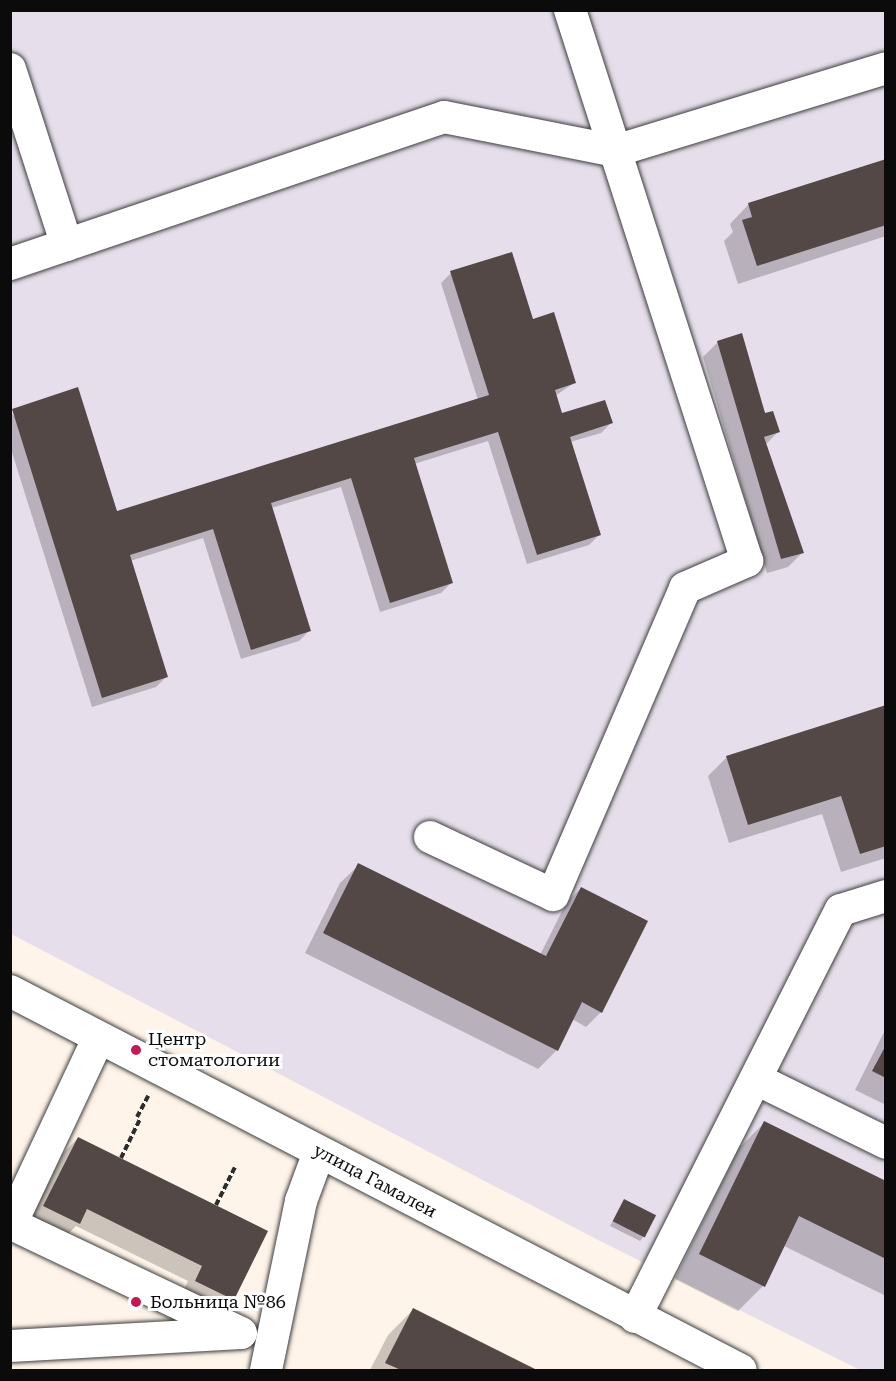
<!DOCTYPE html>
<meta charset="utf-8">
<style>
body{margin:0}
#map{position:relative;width:896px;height:1381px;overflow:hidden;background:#fff4e9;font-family:"Roboto Serif",serif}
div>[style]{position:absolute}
.industrial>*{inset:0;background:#e6deeb}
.shadow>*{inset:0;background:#0003}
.building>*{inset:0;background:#544847;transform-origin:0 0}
.path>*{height:4px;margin-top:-2px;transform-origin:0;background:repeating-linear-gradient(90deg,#2d2d2d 0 6px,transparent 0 9px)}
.roads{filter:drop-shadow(0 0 2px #3e3e3e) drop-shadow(0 0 2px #3e3e3e)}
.minor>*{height:32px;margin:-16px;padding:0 16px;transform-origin:16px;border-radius:16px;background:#fff}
.dots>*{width:16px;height:16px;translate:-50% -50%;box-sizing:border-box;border:3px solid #fff;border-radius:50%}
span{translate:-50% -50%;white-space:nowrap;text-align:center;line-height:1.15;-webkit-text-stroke:6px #fff;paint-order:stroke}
.poi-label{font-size:18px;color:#0b0b0b}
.left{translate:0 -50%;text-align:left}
.street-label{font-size:18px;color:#0b0b0b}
.frame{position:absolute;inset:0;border:12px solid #0b0b0b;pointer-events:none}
</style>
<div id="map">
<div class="industrial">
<div style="clip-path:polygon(10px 11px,885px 11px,885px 1370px,860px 1370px,598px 1240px,11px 934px)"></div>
</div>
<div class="shadow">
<div style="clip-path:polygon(886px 160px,886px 236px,738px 284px,724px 241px,733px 232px,730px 224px,748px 205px)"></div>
<div style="clip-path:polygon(451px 273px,532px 321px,574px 383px,555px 396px,561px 415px,611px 423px,601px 433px,570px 442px,599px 535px,589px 545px,527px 564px,488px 441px,414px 464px,451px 583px,441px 593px,380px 612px,341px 487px,271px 508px,309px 631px,299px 641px,241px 659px,203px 538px,130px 561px,166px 677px,156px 687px,92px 707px,10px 446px,10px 412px,116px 513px,478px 400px,441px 283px)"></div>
<div style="clip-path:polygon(718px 342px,778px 432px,765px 445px,802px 553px,788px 567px,767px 573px,703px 357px)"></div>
<div style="clip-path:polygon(886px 707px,886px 858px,841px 872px,822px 814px,729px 843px,708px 776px,727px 757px)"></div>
<div style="clip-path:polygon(359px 865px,540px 955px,566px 903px,581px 888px,601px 1012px,586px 1027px,572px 1019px,557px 1050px,538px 1069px,305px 953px,340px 883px)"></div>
<div style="clip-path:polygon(886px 1028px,886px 1105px,855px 1090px)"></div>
<div style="clip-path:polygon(764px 1123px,886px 1183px,886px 1296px,784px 1246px,763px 1286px,738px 1311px,675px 1279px,739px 1148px)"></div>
<div style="clip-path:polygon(78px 1138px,266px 1231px,232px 1299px,218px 1314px,181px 1296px,188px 1281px,76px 1226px,64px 1238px,29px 1221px,63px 1153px)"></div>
<div style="clip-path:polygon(624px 1201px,644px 1236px,640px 1241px,610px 1226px)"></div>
<div style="clip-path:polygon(413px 1310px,533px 1370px,370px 1370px,388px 1335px)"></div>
</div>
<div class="building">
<div style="clip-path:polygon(886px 159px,886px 225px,757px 266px,742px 220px,752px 217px,748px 203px)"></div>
<div style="clip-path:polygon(512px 252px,533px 319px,554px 312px,576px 383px,555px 390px,562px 413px,605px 400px,613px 423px,570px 437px,601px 535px,537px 555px,498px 432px,414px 458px,453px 583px,390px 603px,351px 478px,271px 503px,311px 631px,251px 650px,213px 529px,130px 555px,168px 677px,102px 698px,12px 409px,78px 387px,117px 511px,489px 395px,450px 271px)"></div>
<div style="clip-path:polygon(742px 333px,765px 413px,773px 411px,780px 432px,764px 437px,804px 553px,781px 559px,717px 341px)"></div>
<div style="clip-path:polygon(886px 705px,886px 846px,860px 854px,841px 796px,748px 825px,726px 756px)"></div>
<div style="clip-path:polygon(358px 863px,546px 956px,581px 887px,648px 921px,602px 1013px,582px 1002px,558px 1051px,323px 933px)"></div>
<div style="clip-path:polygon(886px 1045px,886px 1078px,872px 1071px)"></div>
<div style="clip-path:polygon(764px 1121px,886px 1181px,886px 1259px,799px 1216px,765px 1287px,699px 1254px)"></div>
<div style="clip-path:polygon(78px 1137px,268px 1231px,234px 1300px,195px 1281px,202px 1266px,87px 1209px,80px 1224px,43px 1206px)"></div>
<div style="left:624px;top:1199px;width:36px;height:25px;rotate:27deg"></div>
<div style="clip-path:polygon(413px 1308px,537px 1370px,401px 1370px,385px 1363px)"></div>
</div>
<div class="path">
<div style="left:137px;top:1117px;width:24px;rotate:-62deg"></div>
<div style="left:121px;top:1158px;width:43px;rotate:-64deg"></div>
<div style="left:216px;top:1205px;width:42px;rotate:-63.4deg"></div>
</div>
<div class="roads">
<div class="minor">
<div style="left:10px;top:69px;width:185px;rotate:72.1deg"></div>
<div style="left:10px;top:264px;width:458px;rotate:-18.7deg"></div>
<div style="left:444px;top:117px;width:174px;rotate:11.2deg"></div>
<div style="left:615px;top:151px;width:283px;rotate:-17deg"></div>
<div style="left:430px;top:837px;width:136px;rotate:25.2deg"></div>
<div style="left:553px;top:895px;width:334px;rotate:-66.7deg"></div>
<div style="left:685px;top:588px;width:68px;rotate:-23.5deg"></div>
<div style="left:747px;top:561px;width:579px;rotate:-107.81deg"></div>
<div style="left:10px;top:991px;width:823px;rotate:27.41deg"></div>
<div style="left:756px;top:1079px;width:145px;rotate:26.2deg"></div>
<div style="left:635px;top:1317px;width:456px;rotate:-63.2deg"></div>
<div style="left:841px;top:910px;width:47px;rotate:-17.3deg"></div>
<div style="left:10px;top:1346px;width:231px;rotate:-3.2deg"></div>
<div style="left:241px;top:1333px;width:255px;rotate:-154.6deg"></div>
<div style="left:11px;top:1224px;width:204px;rotate:-64.8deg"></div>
<div style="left:266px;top:1370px;width:173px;rotate:-78.3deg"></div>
<div style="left:301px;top:1201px;width:52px;rotate:-69.8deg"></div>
</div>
</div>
<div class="dots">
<div style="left:136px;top:1050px;background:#c41a52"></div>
<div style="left:136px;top:1302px;background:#c41a52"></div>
</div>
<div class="poi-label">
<span class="left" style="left:148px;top:1050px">Центр<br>стоматологии</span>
<span class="left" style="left:150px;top:1302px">Больница №86</span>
</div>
<div class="street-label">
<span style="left:375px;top:1181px;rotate:28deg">улица Гамалеи</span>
</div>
<div class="frame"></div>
</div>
